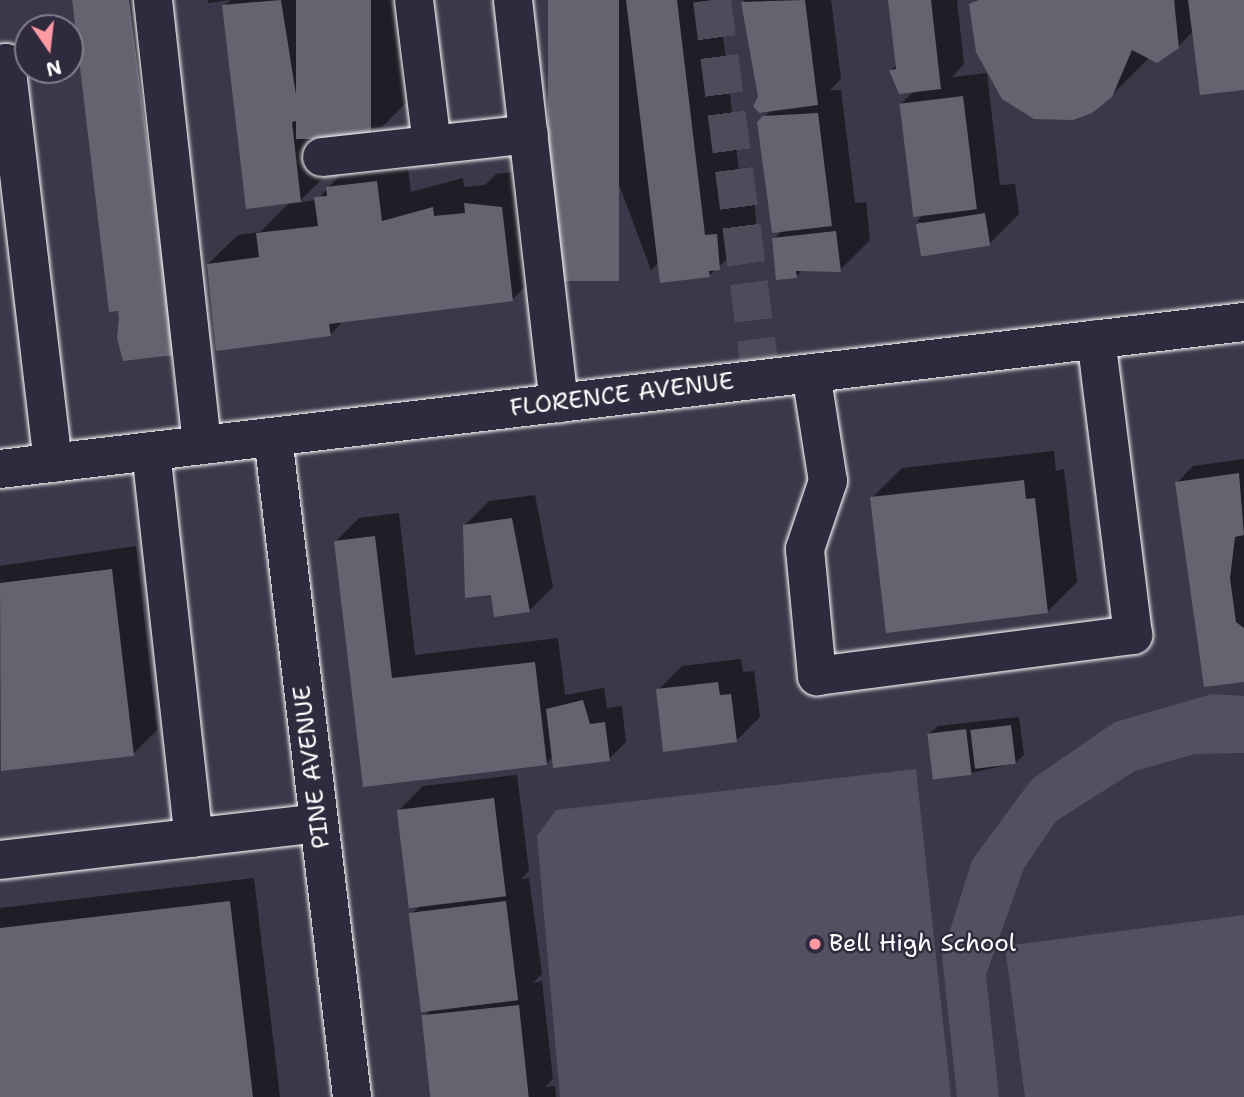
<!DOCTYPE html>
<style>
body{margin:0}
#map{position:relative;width:1244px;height:1097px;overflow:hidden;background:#3c3749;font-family:"Shantell Sans",sans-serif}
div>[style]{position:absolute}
.green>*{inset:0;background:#555060}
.shadow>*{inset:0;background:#0007}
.building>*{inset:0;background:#666270;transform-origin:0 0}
.minor-tunnel>*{height:38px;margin-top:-19px;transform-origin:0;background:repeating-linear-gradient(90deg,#504b5b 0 38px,transparent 0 57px)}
.roads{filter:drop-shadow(0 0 2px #fff) drop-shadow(0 0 2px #fff)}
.minor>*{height:38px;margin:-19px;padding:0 19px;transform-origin:19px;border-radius:19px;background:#2f2a3d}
.major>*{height:38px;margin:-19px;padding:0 19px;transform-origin:19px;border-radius:19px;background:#2f2a3d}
.dots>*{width:19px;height:19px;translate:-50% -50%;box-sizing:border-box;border:4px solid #2f2a3d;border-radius:50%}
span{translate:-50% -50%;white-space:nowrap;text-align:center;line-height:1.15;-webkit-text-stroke:5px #2f2a3d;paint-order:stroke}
.street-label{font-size:24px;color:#fff}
.poi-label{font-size:24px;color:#fff}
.left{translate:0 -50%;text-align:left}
.north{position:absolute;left:14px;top:14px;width:70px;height:70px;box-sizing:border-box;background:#2f2a3d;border:2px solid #827f8b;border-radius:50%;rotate:166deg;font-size:19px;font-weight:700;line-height:28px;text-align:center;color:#fff}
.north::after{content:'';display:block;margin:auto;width:24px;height:32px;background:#ff9aa2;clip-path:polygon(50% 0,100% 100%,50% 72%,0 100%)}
</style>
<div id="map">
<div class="green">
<div style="clip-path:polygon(1212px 694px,1244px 696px,1244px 753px,1195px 754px,1135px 771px,1056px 821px,1024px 868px,986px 975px,999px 1097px,957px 1097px,942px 956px,972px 860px,1032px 779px,1115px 722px)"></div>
<div style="clip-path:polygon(916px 769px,951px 1097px,560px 1097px,537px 836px,556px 810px)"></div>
<div style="clip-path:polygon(1244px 915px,1244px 1097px,1025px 1097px,1005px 946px)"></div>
</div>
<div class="shadow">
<div style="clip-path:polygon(72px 0,164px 0,175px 354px,120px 309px,111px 310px)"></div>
<div style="clip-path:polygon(208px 0,229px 0,208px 3px)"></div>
<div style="clip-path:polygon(230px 0,408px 0,419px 90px,382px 127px,326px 134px,330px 171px,298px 203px,317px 200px,346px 168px,406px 152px,411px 192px,463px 178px,464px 187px,485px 185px,496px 174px,516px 172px,543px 269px,513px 299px,344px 320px,330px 335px,208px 264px,238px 235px,260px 232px,290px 202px,224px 6px)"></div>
<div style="clip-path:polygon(550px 0,719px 0,742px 198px,754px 197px,757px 231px,709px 276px,659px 262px,651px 270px)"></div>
<div style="clip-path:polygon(744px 0,831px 0,841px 79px,830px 90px,841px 90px,855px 203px,866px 202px,870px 240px,840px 270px,803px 269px,797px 276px,774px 239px,782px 231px,759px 122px,772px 109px,759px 97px)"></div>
<div style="clip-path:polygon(889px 0,957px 0,964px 64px,952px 77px,987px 73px,1000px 185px,1015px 184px,1019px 214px,989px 244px,917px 221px,925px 213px,901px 104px,914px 91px,891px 70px,897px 64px)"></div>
<div style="clip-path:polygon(976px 0,1172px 0,1173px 15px,1175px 0,1244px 0,1244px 88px,1193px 31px,1178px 47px,1150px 57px,1111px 96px,971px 5px)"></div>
<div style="clip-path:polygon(1054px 451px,1056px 471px,1064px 469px,1077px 582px,1047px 612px,872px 498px,902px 468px)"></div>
<div style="clip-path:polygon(1244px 459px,1244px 680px,1177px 483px,1193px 466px)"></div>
<div style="clip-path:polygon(535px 495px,553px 587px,529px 611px,493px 593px,467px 596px,465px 525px,489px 501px)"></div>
<div style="clip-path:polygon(399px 513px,415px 655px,558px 638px,565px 695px,604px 688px,607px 708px,622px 706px,626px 742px,609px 759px,554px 755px,546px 764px,364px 785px,335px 542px,359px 518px)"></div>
<div style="clip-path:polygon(136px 546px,157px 730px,133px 754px,2px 769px,0 566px)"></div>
<div style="clip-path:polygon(741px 659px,743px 672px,754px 671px,760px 717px,736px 741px,658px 690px,682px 666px)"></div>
<div style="clip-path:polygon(1019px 717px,1024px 755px,1015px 763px,971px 773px,929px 734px,938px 726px)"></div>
<div style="clip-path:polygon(517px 775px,529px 871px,521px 879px,529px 878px,542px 974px,533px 983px,542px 981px,553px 1079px,545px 1087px,555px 1086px,556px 1097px,432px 1097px,424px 1017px,431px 1009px,411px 914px,420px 906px,399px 810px,423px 786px)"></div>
<div style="clip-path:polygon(254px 878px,280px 1097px,0 1097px,0 908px)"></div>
</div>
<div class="building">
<div style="clip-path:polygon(72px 0,129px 0,175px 355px,123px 361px,117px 338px,119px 317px,118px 311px,109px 312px)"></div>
<div style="clip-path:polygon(281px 0,300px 120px,292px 122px,301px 202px,246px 209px,222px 5px)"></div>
<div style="left:296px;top:0;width:75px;height:139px"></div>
<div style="left:548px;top:0;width:71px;height:281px"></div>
<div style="clip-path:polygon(626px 0,677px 0,705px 235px,717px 234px,720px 270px,709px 271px,710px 277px,660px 283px)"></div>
<div style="clip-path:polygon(805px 0,818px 105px,759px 113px,753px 106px,758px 97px,741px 2px)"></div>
<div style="clip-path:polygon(888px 0,931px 0,941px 89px,899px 94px,889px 70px,896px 69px)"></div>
<div style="clip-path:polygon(978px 0,1174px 0,1179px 48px,1157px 63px,1132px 50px,1112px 97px,1092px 113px,1073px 120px,1034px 119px,1002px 99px,976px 52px,969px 4px)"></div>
<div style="clip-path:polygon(1188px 0,1244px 0,1244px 90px,1200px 95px)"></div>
<div style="left:963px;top:96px;width:114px;height:64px;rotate:83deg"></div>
<div style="clip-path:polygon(818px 113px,832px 226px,772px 233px,757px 122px,763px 116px)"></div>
<div style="clip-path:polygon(377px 181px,382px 221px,433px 207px,434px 216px,465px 213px,464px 203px,502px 207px,513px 301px,329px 324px,331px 336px,216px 351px,207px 264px,259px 257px,256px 233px,318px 226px,314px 197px,327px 196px,326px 187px)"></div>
<div style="left:985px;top:213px;width:33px;height:70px;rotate:81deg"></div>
<div style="clip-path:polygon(836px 231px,841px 272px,796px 271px,797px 278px,776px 280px,772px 238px)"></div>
<div style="clip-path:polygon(1239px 473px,1244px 535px,1235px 537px,1230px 578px,1236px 622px,1244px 628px,1244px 682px,1204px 687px,1175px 482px)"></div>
<div style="clip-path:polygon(1024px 480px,1026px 499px,1035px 498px,1048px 613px,886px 633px,870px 497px)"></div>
<div style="clip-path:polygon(512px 518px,530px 612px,494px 617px,491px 595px,465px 598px,463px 525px)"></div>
<div style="clip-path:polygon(375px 536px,392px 678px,535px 662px,547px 765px,363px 787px,334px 541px)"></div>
<div style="clip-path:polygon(112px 569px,134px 756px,1px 771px,0 583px)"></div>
<div style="clip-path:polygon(718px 682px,720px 695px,731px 694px,737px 742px,663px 752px,656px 689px)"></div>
<div style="clip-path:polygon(583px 700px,590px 724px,605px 722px,610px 761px,553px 768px,546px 709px)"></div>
<div style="left:1011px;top:725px;width:39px;height:41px;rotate:83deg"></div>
<div style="left:966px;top:729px;width:46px;height:39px;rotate:83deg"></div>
<div style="left:494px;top:798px;width:99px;height:98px;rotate:83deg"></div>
<div style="clip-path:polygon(230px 901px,253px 1097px,0 1097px,0 928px)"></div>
<div style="left:506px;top:901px;width:100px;height:98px;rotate:83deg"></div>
<div style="left:519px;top:1005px;width:93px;height:98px;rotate:84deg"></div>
</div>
<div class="minor-tunnel">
<div style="left:712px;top:0;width:382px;rotate:82.6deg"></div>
</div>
<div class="roads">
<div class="minor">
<div style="left:153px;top:0;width:448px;rotate:83.7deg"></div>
<div style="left:414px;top:0;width:146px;rotate:82.9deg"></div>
<div style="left:513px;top:0;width:406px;rotate:83.5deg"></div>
<div style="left:0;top:64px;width:6px;rotate:-9deg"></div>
<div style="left:6px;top:63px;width:403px;rotate:83.3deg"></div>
<div style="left:322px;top:157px;width:208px;rotate:-6.3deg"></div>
<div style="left:811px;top:373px;width:109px;rotate:81.1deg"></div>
<div style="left:828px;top:481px;width:72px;rotate:108.7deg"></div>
<div style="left:805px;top:549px;width:128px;rotate:84.6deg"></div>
<div style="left:817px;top:676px;width:319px;rotate:-7.4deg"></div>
<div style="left:1133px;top:635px;width:298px;rotate:-97.1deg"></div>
<div style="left:273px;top:437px;width:665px;rotate:83.17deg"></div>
<div style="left:151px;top:451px;width:389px;rotate:83.7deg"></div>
<div style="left:0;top:860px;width:321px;rotate:-6.6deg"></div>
</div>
<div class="major">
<div style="left:0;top:469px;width:1253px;rotate:-6.74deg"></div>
</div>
</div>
<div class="dots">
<div style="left:815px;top:944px;background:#ff9aa2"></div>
</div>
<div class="street-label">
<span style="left:622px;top:395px;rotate:-7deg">FLORENCE AVENUE</span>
<span style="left:312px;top:767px;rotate:-97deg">PINE AVENUE</span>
</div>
<div class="poi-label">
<span class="left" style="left:829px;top:944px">Bell High School</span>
</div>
<div class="north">N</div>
</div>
